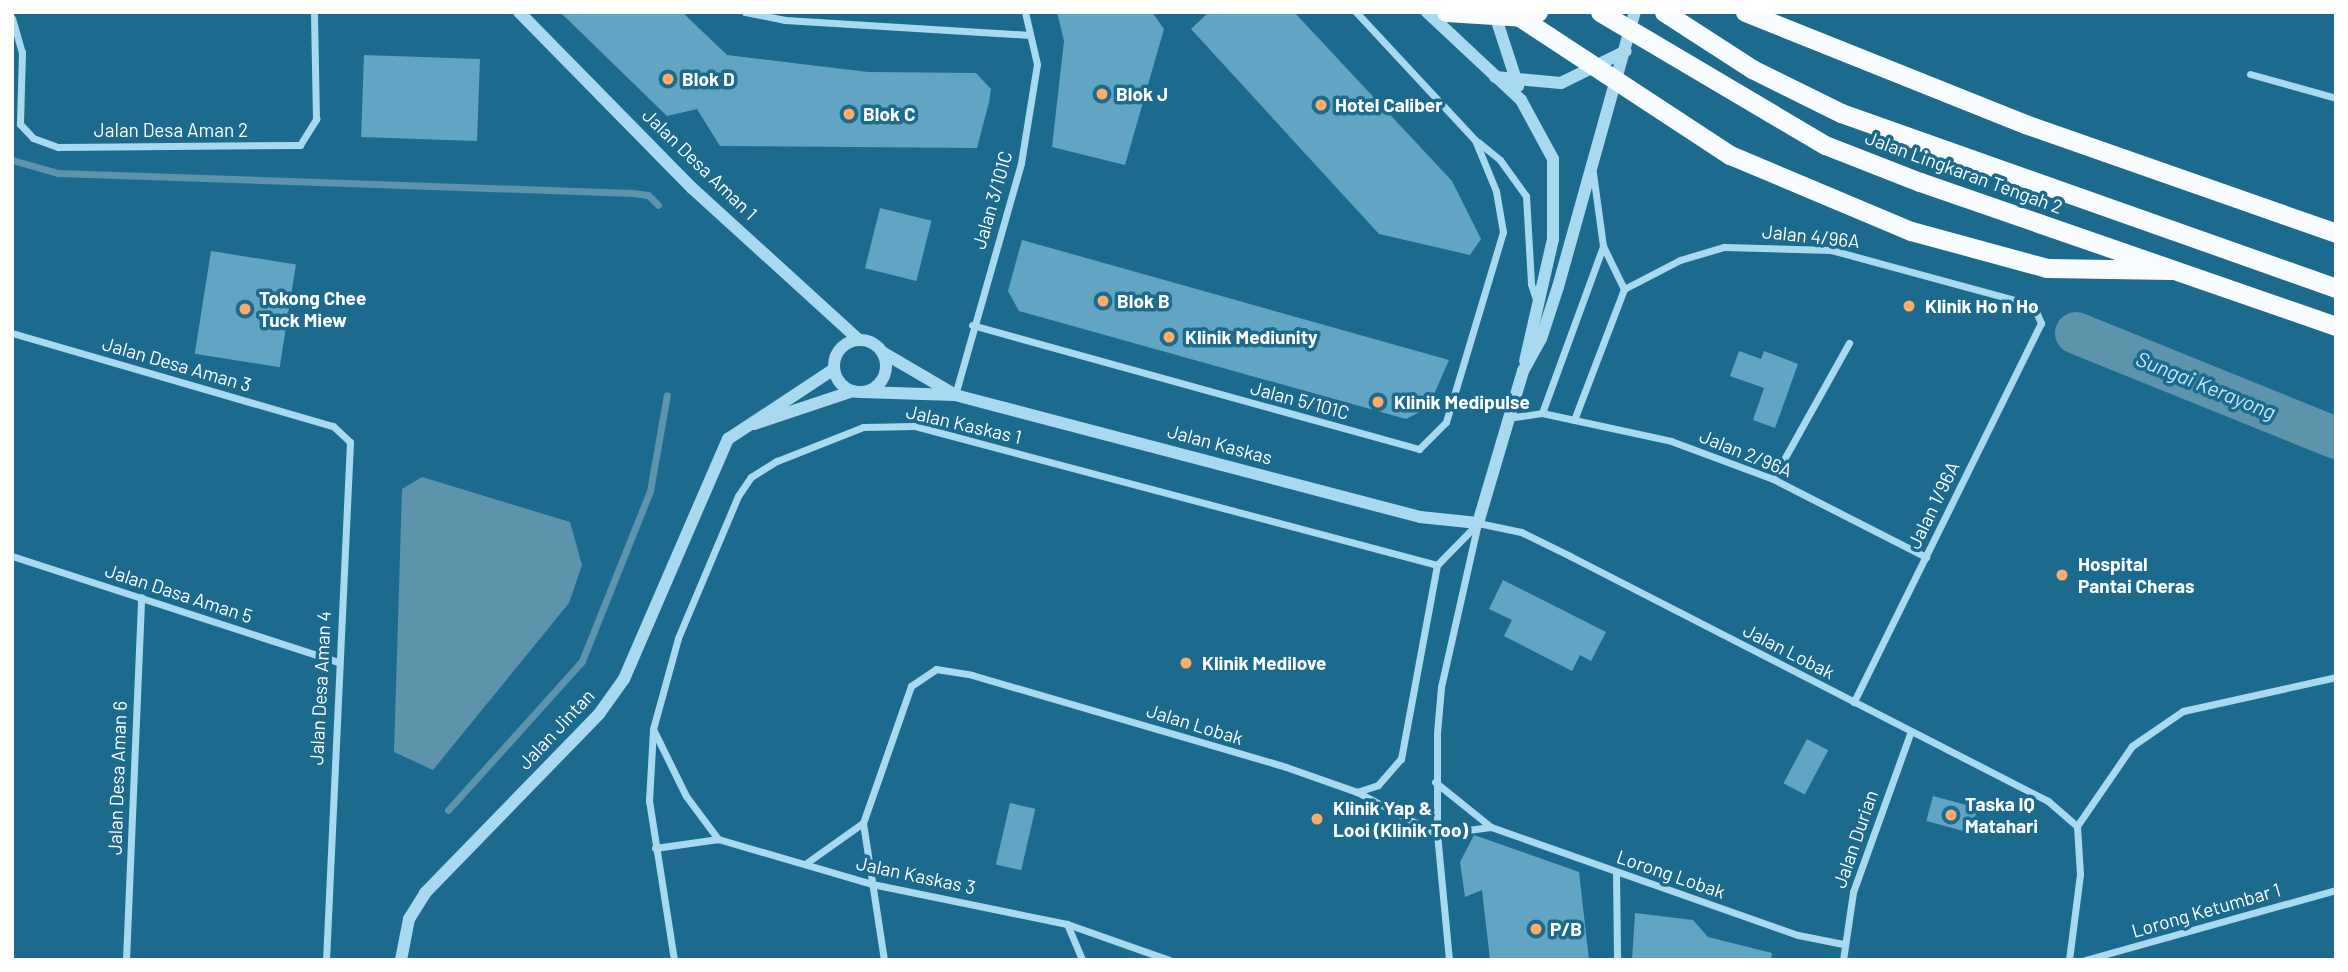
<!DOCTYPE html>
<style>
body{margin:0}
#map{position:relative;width:2348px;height:972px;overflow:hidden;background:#1c6b8e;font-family:Barlow,sans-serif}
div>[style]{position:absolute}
.water>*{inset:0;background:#5d93ab}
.stream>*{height:7px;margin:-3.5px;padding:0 3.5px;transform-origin:3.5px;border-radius:3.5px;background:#5d93ab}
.river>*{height:42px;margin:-21px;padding:0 21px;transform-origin:21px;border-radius:21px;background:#5d93ab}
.building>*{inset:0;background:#62a5c2;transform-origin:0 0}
.minor>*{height:7px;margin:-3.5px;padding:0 3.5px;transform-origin:3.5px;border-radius:3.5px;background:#a9d9ee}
.tertiary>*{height:12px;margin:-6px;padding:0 6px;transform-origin:6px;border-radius:6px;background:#a9d9ee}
.tertiary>.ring{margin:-6px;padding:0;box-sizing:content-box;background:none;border:12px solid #a9d9ee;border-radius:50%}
.trunk>*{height:19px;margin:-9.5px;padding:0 9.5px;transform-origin:9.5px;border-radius:9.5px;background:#f8fcff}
.trunk-bridge>*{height:19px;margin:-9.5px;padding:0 9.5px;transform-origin:9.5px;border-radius:9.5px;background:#f8fcff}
.dots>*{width:19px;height:19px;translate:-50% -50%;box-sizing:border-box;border:4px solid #1c6b8e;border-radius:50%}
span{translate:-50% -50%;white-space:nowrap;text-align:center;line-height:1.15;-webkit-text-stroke:7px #1c6b8e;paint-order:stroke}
.poi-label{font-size:19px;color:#fff;font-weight:700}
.left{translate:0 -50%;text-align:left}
.street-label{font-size:19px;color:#fff}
.water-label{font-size:21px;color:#c4e8f7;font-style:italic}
.frame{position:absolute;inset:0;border:14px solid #fff;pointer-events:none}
</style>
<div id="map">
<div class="water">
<div style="clip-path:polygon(422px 477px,570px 522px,582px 565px,569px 603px,433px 770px,394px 752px,402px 489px)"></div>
</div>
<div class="stream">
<div style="left:12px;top:160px;width:48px;rotate:15.8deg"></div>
<div style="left:58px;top:173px;width:575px;rotate:1.99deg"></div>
<div style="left:633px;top:193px;width:15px;rotate:8deg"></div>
<div style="left:648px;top:195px;width:14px;rotate:45deg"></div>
<div style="left:448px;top:810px;width:200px;rotate:-48deg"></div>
<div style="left:582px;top:661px;width:183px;rotate:-68.2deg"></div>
<div style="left:650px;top:491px;width:97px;rotate:-80deg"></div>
</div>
<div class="river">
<div style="left:2076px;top:333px;width:280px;rotate:22deg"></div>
</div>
<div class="building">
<div style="clip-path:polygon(560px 12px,682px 12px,727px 55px,868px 72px,976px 73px,991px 89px,989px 102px,977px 148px,720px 146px,697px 109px,667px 116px)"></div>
<div style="clip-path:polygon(1057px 12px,1152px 12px,1164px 29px,1125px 165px,1052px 147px,1064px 41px)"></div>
<div style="clip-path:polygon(1209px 12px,1294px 12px,1452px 181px,1481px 239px,1470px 255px,1379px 234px,1191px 29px)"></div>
<div style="left:364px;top:55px;width:116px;height:82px;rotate:2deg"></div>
<div style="left:880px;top:208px;width:53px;height:62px;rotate:14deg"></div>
<div style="clip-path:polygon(1022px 240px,1225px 297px,1449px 360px,1428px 408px,1406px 419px,1180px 356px,1019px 311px,1008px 291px)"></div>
<div style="left:211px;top:251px;width:86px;height:104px;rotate:9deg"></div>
<div style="clip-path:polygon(1739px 351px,1761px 359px,1764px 351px,1798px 364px,1775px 428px,1753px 420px,1764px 388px,1730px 376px)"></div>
<div style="clip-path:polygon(1503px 580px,1606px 632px,1591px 661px,1580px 655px,1572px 671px,1504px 636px,1512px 620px,1489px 609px)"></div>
<div style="left:1807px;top:739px;width:24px;height:50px;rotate:28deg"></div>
<div style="left:1933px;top:796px;width:46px;height:26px;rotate:15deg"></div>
<div style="left:1010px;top:803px;width:26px;height:63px;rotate:13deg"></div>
<div style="clip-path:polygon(1474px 835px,1579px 872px,1589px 960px,1490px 960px,1482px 890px,1465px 897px,1460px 862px)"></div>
<div style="clip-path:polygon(1635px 913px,1693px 920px,1708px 937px,1772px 953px,1771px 960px,1632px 960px)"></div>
</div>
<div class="minor">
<div style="left:745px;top:12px;width:41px;rotate:11.3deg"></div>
<div style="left:785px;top:20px;width:245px;rotate:3.5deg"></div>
<div style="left:12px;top:18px;width:35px;rotate:74deg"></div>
<div style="left:22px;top:52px;width:72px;rotate:91.6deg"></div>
<div style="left:20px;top:124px;width:19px;rotate:47deg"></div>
<div style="left:33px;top:138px;width:27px;rotate:20deg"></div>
<div style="left:58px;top:147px;width:242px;rotate:-0.5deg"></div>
<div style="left:300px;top:145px;width:31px;rotate:-58deg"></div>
<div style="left:316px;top:119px;width:107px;rotate:-91.1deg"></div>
<div style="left:2250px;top:74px;width:89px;rotate:15.6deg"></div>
<div style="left:1478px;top:142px;width:28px;rotate:39deg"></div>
<div style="left:1500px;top:160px;width:44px;rotate:54.2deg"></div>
<div style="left:1526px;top:196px;width:88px;rotate:86.7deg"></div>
<div style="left:1531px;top:284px;width:19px;rotate:72deg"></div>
<div style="left:1593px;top:173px;width:74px;rotate:82.2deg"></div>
<div style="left:1603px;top:246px;width:48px;rotate:64deg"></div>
<div style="left:972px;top:325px;width:464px;rotate:15.5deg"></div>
<div style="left:1419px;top:449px;width:38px;rotate:-45deg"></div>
<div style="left:1446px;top:422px;width:198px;rotate:-73.3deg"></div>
<div style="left:1503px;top:232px;width:42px;rotate:-99.7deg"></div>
<div style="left:1496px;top:191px;width:55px;rotate:-112.4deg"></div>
<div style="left:1475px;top:140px;width:175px;rotate:-132.9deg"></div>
<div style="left:12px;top:333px;width:334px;rotate:16.2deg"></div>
<div style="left:333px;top:426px;width:23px;rotate:43deg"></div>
<div style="left:350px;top:442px;width:519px;rotate:92.65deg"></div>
<div style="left:955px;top:395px;width:241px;rotate:-74.1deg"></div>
<div style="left:1021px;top:163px;width:100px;rotate:-80.8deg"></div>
<div style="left:1037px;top:64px;width:53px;rotate:-103deg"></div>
<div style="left:1542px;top:413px;width:178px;rotate:-69.9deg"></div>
<div style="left:1507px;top:418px;width:35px;rotate:-8deg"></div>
<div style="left:1542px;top:413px;width:132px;rotate:12.2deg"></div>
<div style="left:1671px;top:441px;width:109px;rotate:20.4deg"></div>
<div style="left:1773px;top:479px;width:172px;rotate:27deg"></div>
<div style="left:1574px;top:420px;width:140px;rotate:-69.1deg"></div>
<div style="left:1624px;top:289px;width:63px;rotate:-27.4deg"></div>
<div style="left:1680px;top:260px;width:46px;rotate:-16.5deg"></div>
<div style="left:1724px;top:247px;width:107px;rotate:1.6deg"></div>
<div style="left:1831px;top:250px;width:209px;rotate:15.2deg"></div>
<div style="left:2033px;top:305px;width:20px;rotate:66deg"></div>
<div style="left:2041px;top:323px;width:423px;rotate:116.3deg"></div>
<div style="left:1773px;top:479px;width:156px;rotate:-60.8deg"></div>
<div style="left:1478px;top:523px;width:44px;rotate:11.8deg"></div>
<div style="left:1521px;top:532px;width:55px;rotate:26.1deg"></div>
<div style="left:1570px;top:556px;width:537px;rotate:27.14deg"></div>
<div style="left:2048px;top:801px;width:38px;rotate:41deg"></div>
<div style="left:12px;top:556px;width:341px;rotate:18deg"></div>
<div style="left:654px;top:731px;width:72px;rotate:63.8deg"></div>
<div style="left:686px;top:796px;width:54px;rotate:53.3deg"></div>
<div style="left:1435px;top:782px;width:72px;rotate:38.8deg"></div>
<div style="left:1491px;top:827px;width:325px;rotate:19.4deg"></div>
<div style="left:1798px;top:935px;width:46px;rotate:11.3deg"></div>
<div style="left:1357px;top:792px;width:22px;rotate:-18deg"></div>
<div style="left:1378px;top:785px;width:35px;rotate:-49deg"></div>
<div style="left:1401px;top:759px;width:197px;rotate:-79.5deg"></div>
<div style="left:1437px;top:565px;width:57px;rotate:-45.7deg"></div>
<div style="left:1437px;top:834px;width:54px;rotate:-7.4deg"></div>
<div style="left:655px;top:848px;width:64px;rotate:-8.1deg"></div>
<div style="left:718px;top:839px;width:160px;rotate:16.3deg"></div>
<div style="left:872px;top:884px;width:199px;rotate:11.6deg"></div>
<div style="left:1067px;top:924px;width:108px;rotate:19.4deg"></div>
<div style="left:805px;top:864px;width:71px;rotate:-35.3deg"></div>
<div style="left:1616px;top:872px;width:88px;rotate:89.3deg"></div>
<div style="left:1067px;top:924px;width:39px;rotate:67deg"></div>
<div style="left:126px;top:960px;width:363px;rotate:-87.6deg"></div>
<div style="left:674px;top:960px;width:161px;rotate:-98.9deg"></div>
<div style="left:649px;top:801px;width:72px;rotate:-86.8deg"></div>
<div style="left:653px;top:729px;width:94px;rotate:-74.6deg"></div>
<div style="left:678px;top:638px;width:154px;rotate:-67.1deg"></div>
<div style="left:738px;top:496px;width:23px;rotate:-56deg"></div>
<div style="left:751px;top:477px;width:31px;rotate:-32deg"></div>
<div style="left:777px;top:461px;width:92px;rotate:-21.6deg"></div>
<div style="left:863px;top:427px;width:52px;rotate:-1.1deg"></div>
<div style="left:915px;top:426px;width:540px;rotate:14.91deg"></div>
<div style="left:884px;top:960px;width:139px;rotate:-98.7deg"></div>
<div style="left:863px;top:823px;width:145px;rotate:-70.7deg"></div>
<div style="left:911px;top:686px;width:30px;rotate:-34deg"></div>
<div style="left:936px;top:669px;width:36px;rotate:9deg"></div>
<div style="left:972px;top:675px;width:327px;rotate:16.3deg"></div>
<div style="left:1286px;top:767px;width:75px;rotate:19.4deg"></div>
<div style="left:1357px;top:792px;width:90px;rotate:27.7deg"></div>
<div style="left:1449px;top:960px;width:127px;rotate:-95.4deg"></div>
<div style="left:1437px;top:834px;width:101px;rotate:-90deg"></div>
<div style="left:1437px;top:733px;width:46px;rotate:-85deg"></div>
<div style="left:1441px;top:687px;width:168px;rotate:-77.3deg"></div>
<div style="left:1843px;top:960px;width:69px;rotate:-81.6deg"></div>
<div style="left:1853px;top:892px;width:171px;rotate:-70.2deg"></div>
<div style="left:2069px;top:960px;width:87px;rotate:-82.7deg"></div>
<div style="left:2080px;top:874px;width:48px;rotate:-93.6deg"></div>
<div style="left:2077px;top:826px;width:97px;rotate:-55.5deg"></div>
<div style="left:2132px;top:746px;width:62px;rotate:-34.5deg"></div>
<div style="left:2183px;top:711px;width:157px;rotate:-12.5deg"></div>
<div style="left:2085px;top:960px;width:261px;rotate:-15.6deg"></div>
</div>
<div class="tertiary">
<div style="left:519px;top:12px;width:247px;rotate:45.5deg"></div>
<div style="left:692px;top:188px;width:226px;rotate:42.3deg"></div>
<div style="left:1427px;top:12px;width:129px;rotate:43.1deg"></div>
<div style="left:1521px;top:100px;width:67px;rotate:61.5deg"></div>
<div style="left:1553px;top:159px;width:80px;rotate:90deg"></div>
<div style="left:1553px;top:239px;width:125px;rotate:102.9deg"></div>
<div style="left:1494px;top:12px;width:78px;rotate:72deg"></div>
<div style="left:1495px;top:77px;width:66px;rotate:5.2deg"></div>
<div style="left:1561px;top:83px;width:72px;rotate:-26.2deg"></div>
<div class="ring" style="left:834px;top:340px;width:40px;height:40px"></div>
<div style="left:882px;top:352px;width:83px;rotate:30.3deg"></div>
<div style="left:861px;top:392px;width:94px;rotate:1.8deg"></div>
<div style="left:955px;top:395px;width:481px;rotate:14.7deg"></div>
<div style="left:1420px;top:517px;width:58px;rotate:5.9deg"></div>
<div style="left:1478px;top:523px;width:159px;rotate:-73.5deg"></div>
<div style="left:1523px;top:371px;width:37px;rotate:-61deg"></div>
<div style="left:1541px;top:339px;width:55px;rotate:-71.9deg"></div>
<div style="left:1558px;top:287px;width:286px;rotate:-74.4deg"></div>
<div style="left:754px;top:424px;width:104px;rotate:-18.4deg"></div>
<div style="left:401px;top:960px;width:42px;rotate:-79deg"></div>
<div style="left:409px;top:919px;width:31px;rotate:-58deg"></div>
<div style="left:425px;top:893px;width:250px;rotate:-45.8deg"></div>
<div style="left:599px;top:714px;width:43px;rotate:-54.5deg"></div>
<div style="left:624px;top:679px;width:262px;rotate:-66.6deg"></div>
<div style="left:728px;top:439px;width:127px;rotate:-33.4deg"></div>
</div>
<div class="trunk">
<div style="left:1446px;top:12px;width:80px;rotate:3.6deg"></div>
<div style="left:1526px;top:17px;width:13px;rotate:-23deg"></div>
<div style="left:1664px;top:12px;width:105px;rotate:32.9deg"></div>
<div style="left:1752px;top:69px;width:99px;rotate:26.3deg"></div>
<div style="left:1841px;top:113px;width:525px;rotate:19.47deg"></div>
<div style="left:1745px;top:12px;width:302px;rotate:21.8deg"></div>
<div style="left:2025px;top:124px;width:330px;rotate:19.3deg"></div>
<div style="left:1920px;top:182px;width:440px;rotate:19.1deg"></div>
</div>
<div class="trunk-bridge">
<div style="left:1512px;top:12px;width:261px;rotate:33.3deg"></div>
<div style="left:1730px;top:155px;width:196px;rotate:22.8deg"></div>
<div style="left:1911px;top:231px;width:141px;rotate:15.2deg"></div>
<div style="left:2047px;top:268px;width:124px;rotate:0.9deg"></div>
<div style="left:1600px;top:12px;width:261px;rotate:30.6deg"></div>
<div style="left:1825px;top:145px;width:102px;rotate:21.3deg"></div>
</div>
<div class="dots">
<div style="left:668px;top:79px;background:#feac67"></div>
<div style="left:1102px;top:94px;background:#feac67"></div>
<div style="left:1321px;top:105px;background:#feac67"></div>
<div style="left:849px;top:114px;background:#feac67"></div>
<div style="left:1103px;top:301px;background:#feac67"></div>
<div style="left:1909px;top:306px;background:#feac67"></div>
<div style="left:245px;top:309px;background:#feac67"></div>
<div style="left:1169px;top:337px;background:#feac67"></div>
<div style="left:1378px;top:402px;background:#feac67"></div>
<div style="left:2062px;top:575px;background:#feac67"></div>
<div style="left:1186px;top:663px;background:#feac67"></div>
<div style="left:1951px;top:815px;background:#feac67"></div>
<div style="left:1317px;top:819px;background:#feac67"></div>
<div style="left:1536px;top:929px;background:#feac67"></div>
</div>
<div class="poi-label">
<span class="left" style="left:682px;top:79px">Blok D</span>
<span class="left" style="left:1116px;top:94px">Blok J</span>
<span class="left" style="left:1335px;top:105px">Hotel Caliber</span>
<span class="left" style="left:863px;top:114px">Blok C</span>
<span class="left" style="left:259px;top:309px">Tokong Chee<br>Tuck Miew</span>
<span class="left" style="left:1117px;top:301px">Blok B</span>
<span class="left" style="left:1925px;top:306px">Klinik Ho n Ho</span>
<span class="left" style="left:1185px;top:337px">Klinik Mediunity</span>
<span class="left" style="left:1394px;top:402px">Klinik Medipulse</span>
<span class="left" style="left:2078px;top:575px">Hospital<br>Pantai Cheras</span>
<span class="left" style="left:1202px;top:663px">Klinik Medilove</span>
<span class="left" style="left:1965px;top:815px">Taska IQ<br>Matahari</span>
<span class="left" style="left:1333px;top:819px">Klinik Yap &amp;<br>Looi (Klinik Too)</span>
<span class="left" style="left:1550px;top:929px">P/B</span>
</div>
<div class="street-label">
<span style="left:171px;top:130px">Jalan Desa Aman 2</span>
<span style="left:700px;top:164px;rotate:44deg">Jalan Desa Aman 1</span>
<span style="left:1964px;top:172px;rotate:20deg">Jalan Lingkaran Tengah 2</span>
<span style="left:992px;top:200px;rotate:-74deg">Jalan 3/101C</span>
<span style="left:1811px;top:236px;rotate:6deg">Jalan 4/96A</span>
<span style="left:177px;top:364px;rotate:16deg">Jalan Desa Aman 3</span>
<span style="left:1300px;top:400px;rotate:15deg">Jalan 5/101C</span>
<span style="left:964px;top:424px;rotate:13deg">Jalan Kaskas 1</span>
<span style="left:1220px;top:444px;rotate:15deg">Jalan Kaskas</span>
<span style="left:1746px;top:453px;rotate:22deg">Jalan 2/96A</span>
<span style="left:1933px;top:505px;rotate:-64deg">Jalan 1/96A</span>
<span style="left:179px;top:593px;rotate:18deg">Jalan Dasa Aman 5</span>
<span style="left:1789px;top:651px;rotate:27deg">Jalan Lobak</span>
<span style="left:320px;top:688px;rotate:-87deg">Jalan Desa Aman 4</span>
<span style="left:1195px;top:724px;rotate:17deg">Jalan Lobak</span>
<span style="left:556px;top:729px;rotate:-47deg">Jalan Jintan</span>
<span style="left:117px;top:778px;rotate:-88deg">Jalan Desa Aman 6</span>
<span style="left:1855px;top:839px;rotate:-71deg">Jalan Durian</span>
<span style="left:1671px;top:874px;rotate:19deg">Lorong Lobak</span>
<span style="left:916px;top:875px;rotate:12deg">Jalan Kaskas 3</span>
<span style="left:2206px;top:910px;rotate:-16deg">Lorong Ketumbar 1</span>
</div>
<div class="water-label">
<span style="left:2206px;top:385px;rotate:22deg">Sungai Kerayong</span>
</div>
<div class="frame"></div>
</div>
